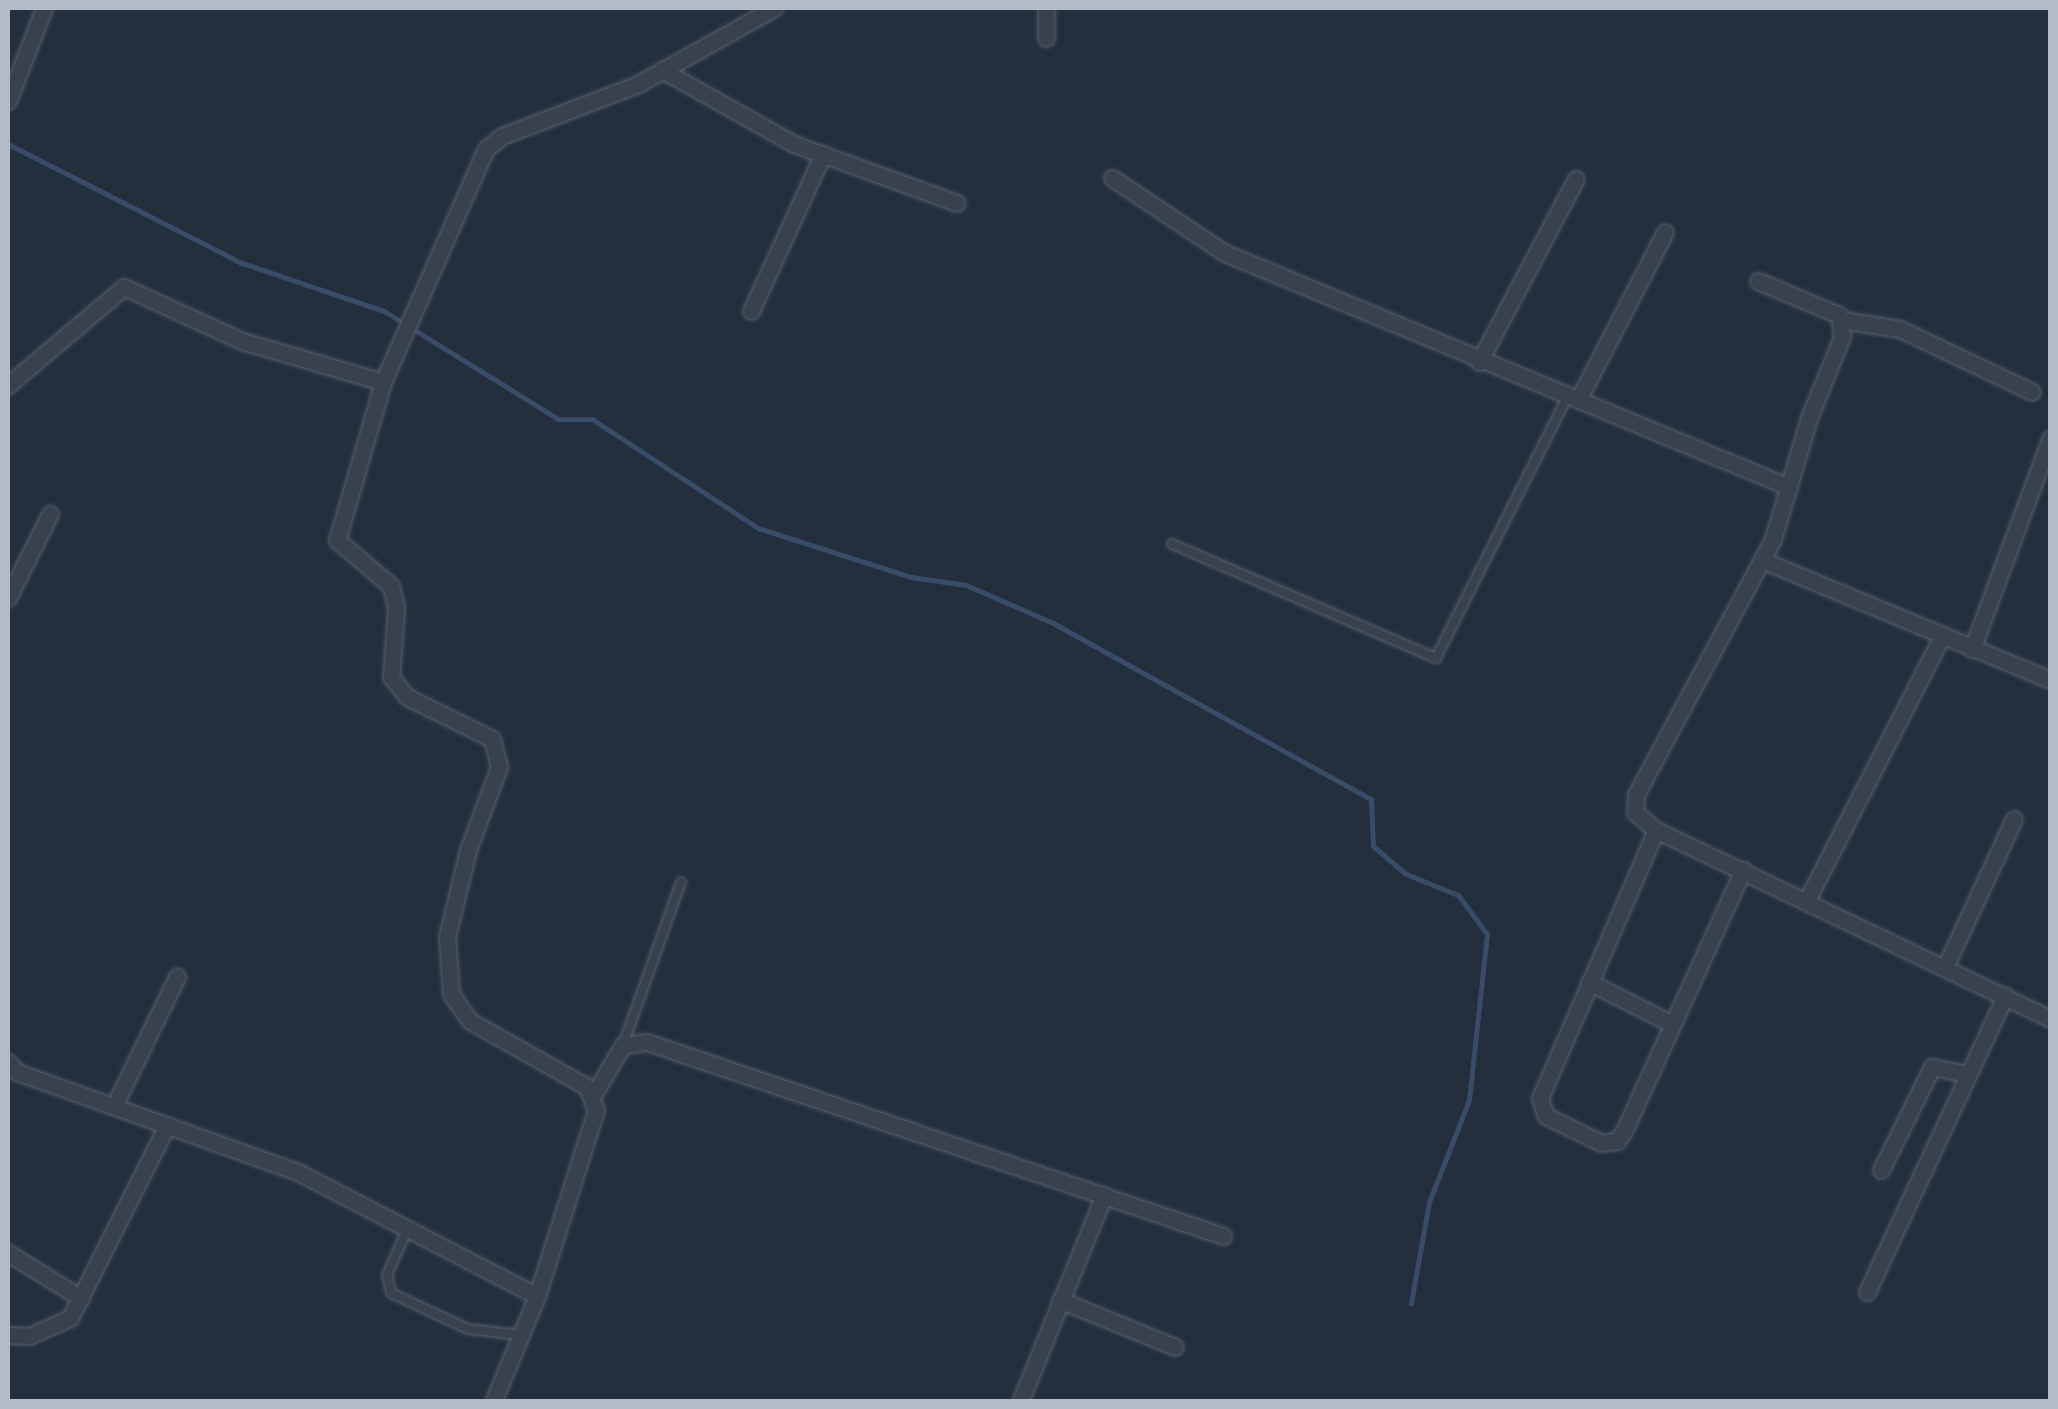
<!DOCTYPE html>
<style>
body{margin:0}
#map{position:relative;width:2058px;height:1409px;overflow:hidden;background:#242f3e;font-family:Helvetica,sans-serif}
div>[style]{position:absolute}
.stream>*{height:5px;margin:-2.5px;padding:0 2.5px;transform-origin:2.5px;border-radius:2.5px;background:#394c67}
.roads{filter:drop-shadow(0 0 2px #565f6c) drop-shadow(0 0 2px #565f6c)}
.service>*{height:8px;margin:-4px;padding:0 4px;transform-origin:4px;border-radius:4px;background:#38414e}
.minor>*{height:15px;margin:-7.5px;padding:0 7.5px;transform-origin:7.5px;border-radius:7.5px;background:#38414e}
span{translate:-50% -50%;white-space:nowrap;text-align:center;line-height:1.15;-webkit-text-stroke:10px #1d2633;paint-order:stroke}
.frame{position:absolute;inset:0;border:10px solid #b4bcc9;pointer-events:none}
</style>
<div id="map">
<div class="stream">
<div style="left:8px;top:144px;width:263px;rotate:27deg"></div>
<div style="left:242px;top:263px;width:150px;rotate:18.7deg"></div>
<div style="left:384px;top:311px;width:205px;rotate:31.8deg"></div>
<div style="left:558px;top:419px;width:34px"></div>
<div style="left:592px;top:419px;width:199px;rotate:33.3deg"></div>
<div style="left:758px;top:528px;width:161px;rotate:17.8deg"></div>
<div style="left:911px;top:577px;width:56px;rotate:8.3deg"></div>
<div style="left:966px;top:585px;width:95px;rotate:23.6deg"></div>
<div style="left:1053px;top:623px;width:363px;rotate:29deg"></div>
<div style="left:1371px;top:799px;width:47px;rotate:87.6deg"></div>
<div style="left:1373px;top:846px;width:43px;rotate:40.3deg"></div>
<div style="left:1406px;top:874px;width:56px;rotate:22deg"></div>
<div style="left:1458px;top:895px;width:49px;rotate:53.4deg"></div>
<div style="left:1487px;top:934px;width:167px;rotate:96.2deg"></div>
<div style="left:1469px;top:1100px;width:110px;rotate:111.4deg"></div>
<div style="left:1429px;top:1202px;width:103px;rotate:100.1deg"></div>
</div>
<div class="roads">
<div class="service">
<div style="left:1172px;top:544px;width:288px;rotate:23.4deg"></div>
<div style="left:1436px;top:658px;width:292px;rotate:-63.3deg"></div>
<div style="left:623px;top:1045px;width:173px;rotate:-70.4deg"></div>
<div style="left:407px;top:1230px;width:49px;rotate:114deg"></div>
<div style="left:387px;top:1275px;width:18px;rotate:77deg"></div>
<div style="left:391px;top:1293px;width:85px;rotate:25.1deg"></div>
<div style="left:468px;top:1329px;width:52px;rotate:6.6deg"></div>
</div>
<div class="minor">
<div style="left:1046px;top:38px;width:30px;rotate:-90deg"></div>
<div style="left:662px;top:70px;width:151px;rotate:29.3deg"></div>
<div style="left:794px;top:144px;width:173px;rotate:19.9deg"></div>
<div style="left:8px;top:101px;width:100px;rotate:-68.8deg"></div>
<div style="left:1112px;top:178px;width:136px;rotate:33.6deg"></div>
<div style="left:1225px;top:253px;width:611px;rotate:22.53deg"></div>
<div style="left:1758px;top:281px;width:88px;rotate:22.8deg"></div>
<div style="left:1839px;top:315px;width:22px;rotate:82deg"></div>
<div style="left:1842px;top:337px;width:87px;rotate:112.2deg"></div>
<div style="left:1809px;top:418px;width:126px;rotate:106.6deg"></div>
<div style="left:1773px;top:539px;width:289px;rotate:118.2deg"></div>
<div style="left:1636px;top:794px;width:18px;rotate:93deg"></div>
<div style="left:1635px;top:812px;width:28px;rotate:41deg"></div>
<div style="left:1656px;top:830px;width:437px;rotate:25.6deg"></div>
<div style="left:751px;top:311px;width:173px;rotate:-65.4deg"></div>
<div style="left:1842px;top:320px;width:59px;rotate:8.8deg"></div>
<div style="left:1900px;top:329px;width:146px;rotate:25.5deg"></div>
<div style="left:1479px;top:362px;width:207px;rotate:-62.1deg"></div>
<div style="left:383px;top:382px;width:255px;rotate:-66.2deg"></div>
<div style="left:486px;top:149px;width:21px;rotate:-39deg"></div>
<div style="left:502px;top:136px;width:146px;rotate:-20.9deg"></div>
<div style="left:638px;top:84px;width:156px;rotate:-29.2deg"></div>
<div style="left:8px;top:385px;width:152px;rotate:-40.2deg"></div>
<div style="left:124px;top:287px;width:130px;rotate:24.6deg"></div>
<div style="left:242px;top:341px;width:147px;rotate:16.2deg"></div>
<div style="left:383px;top:382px;width:165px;rotate:106.2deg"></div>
<div style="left:337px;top:540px;width:71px;rotate:40.4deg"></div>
<div style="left:391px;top:586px;width:23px;rotate:77deg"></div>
<div style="left:396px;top:608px;width:69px;rotate:94.1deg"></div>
<div style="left:391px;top:677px;width:26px;rotate:51deg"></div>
<div style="left:407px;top:697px;width:95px;rotate:26.3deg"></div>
<div style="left:492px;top:739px;width:29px;rotate:76deg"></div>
<div style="left:499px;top:767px;width:89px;rotate:110.5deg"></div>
<div style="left:468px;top:850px;width:89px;rotate:103.6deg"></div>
<div style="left:447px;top:937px;width:57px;rotate:86deg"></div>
<div style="left:451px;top:994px;width:33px;rotate:55deg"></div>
<div style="left:470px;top:1021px;width:134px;rotate:29.4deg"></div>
<div style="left:587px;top:1087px;width:25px;rotate:69deg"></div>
<div style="left:596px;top:1110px;width:195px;rotate:107.6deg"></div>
<div style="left:537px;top:1296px;width:115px;rotate:112.5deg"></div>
<div style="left:1578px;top:400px;width:189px;rotate:-62.6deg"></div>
<div style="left:1762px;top:560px;width:312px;rotate:22.6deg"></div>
<div style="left:8px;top:598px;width:94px;rotate:-63.4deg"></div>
<div style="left:1972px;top:649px;width:224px;rotate:-69.6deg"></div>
<div style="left:1656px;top:830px;width:292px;rotate:113.4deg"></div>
<div style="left:1540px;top:1098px;width:19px;rotate:72deg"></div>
<div style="left:1546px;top:1116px;width:61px;rotate:26.1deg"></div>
<div style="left:1601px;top:1143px;width:16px;rotate:-7deg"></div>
<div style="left:1617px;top:1141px;width:12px;rotate:-55deg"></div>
<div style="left:1624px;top:1131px;width:287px;rotate:-65.5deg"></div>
<div style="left:1807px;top:900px;width:297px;rotate:-62.9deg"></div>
<div style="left:1946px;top:965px;width:161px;rotate:-65deg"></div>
<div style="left:1589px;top:982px;width:93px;rotate:26.8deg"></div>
<div style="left:8px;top:1062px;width:13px;rotate:48deg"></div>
<div style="left:17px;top:1072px;width:298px;rotate:19.6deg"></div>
<div style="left:298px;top:1172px;width:269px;rotate:27.4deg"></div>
<div style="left:592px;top:1097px;width:61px;rotate:-59.2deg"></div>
<div style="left:623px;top:1045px;width:24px;rotate:-7deg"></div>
<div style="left:647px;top:1042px;width:608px;rotate:18.61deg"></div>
<div style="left:114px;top:1106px;width:144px;rotate:-64deg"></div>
<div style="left:1881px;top:1170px;width:115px;rotate:-63.7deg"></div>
<div style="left:1932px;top:1067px;width:37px;rotate:11deg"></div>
<div style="left:8px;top:1253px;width:86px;rotate:31.7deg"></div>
<div style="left:1867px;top:1292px;width:327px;rotate:-65deg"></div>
<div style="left:1060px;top:1300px;width:124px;rotate:22.2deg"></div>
<div style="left:8px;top:1335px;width:21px;rotate:3deg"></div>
<div style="left:29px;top:1336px;width:45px;rotate:-23.7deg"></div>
<div style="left:70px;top:1318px;width:216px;rotate:-63.3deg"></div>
<div style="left:1020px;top:1402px;width:223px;rotate:-67.9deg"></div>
</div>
</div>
<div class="frame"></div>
</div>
